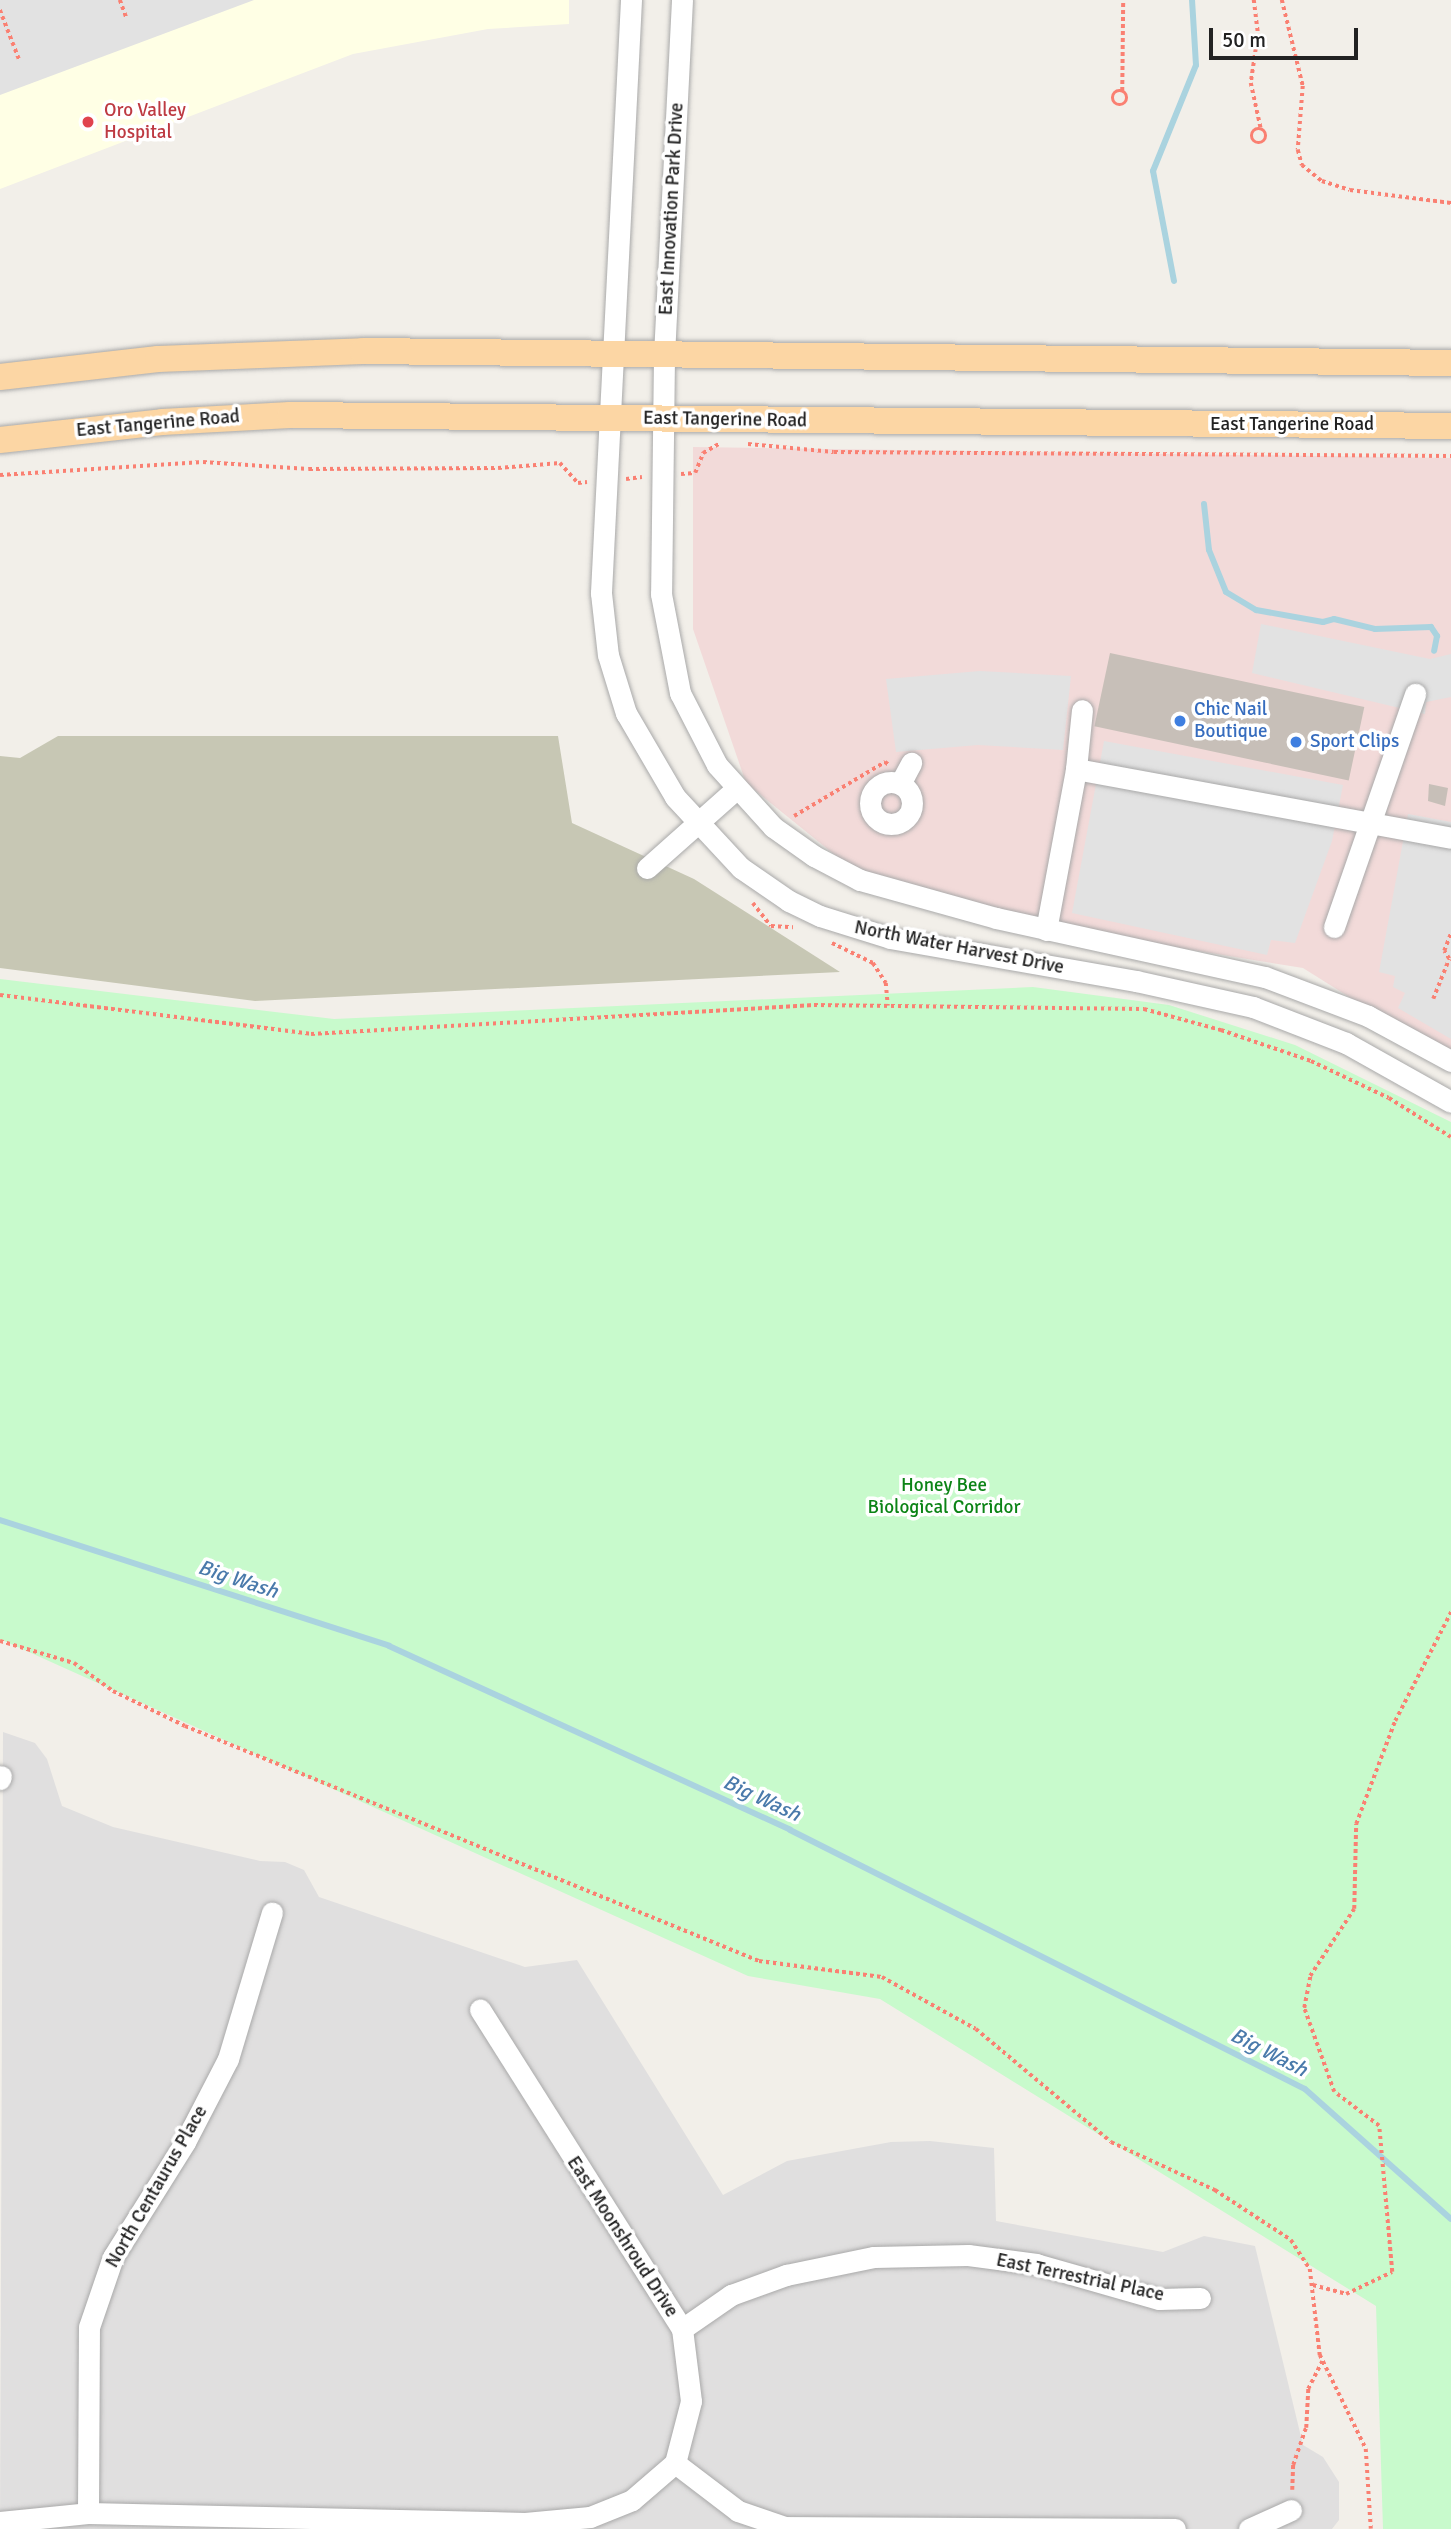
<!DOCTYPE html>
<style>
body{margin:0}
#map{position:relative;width:1451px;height:2529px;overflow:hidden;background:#f2efe9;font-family:Signika,sans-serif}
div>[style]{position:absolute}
.residential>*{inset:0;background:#e0dfdf}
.commercial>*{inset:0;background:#f2dad9}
.education>*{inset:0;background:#ffffe5}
.construction>*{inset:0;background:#c7c7b4}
.park>*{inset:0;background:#c8facc}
.parking>*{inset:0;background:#e2e2e2}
.stream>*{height:6px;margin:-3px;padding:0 3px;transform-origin:3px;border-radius:3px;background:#aad3df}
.building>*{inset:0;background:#c7bfb8;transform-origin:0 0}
.path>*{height:3.5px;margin-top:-1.75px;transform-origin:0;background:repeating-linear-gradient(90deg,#fa8072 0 3.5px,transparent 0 7px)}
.path>.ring{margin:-1.75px;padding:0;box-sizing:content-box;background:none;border:3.5px solid #fa8072;border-radius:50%}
.roads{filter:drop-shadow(0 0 2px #a9a9a9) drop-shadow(0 0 2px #a9a9a9)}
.minor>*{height:21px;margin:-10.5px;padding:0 10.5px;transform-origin:10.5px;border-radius:10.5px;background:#fff}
.minor>.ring{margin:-10.5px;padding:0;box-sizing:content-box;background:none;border:21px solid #fff;border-radius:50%}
.major>*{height:26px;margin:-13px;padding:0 13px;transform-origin:13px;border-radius:13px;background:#fcd6a4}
.dots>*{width:19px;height:19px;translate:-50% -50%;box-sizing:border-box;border:4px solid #fff;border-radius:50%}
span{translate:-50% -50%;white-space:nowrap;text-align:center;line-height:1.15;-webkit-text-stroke:7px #fff;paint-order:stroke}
.health-label{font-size:19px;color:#be3a42}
.left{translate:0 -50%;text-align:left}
.street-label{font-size:19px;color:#222}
.shop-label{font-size:19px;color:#366cbe}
.park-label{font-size:19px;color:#0c8416}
.water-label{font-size:21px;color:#4a7aab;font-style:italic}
.scale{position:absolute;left:1209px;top:28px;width:149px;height:32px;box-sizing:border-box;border:4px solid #222;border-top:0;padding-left:9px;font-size:21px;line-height:24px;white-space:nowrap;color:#222;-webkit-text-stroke:5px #fff;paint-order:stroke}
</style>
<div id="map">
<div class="residential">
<div style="clip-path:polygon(3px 1732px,35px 1743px,47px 1759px,62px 1806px,113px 1827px,260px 1861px,285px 1862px,304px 1870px,319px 1897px,525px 1967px,577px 1960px,723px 2195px,787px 2161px,891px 2142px,930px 2141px,994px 2148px,996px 2221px,1163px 2252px,1204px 2236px,1255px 2246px,1303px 2445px,1323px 2457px,1339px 2482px,1339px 2520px,1332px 2529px,0 2529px)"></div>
</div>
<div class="commercial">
<div style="clip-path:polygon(693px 447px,1451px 458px,1451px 1061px,1303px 968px,1044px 926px,851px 868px,746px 783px,693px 629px)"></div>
</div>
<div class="education">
<div style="clip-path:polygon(0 0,569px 0,569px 24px,488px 29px,353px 54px,0 189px)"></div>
</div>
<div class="construction">
<div style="clip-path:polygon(58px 736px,558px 736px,572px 823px,694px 879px,840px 972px,255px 1001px,0 968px,0 756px,20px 758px)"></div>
</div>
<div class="park">
<div style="clip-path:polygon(0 979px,334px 1019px,1033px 987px,1169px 1005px,1295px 1045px,1451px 1122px,1451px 2529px,1383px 2529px,1376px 2306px,880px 1999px,748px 1976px,0 1639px)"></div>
</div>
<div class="parking">
<div style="clip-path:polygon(0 0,254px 0,0 95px)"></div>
<div style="clip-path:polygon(1261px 624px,1430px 659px,1451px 654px,1451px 697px,1426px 702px,1425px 714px,1252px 673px)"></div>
<div style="clip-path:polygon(980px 671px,1071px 676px,1063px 750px,978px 745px,896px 752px,886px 679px)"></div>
<div style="clip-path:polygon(1104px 741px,1343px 785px,1332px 841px,1295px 943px,1271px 940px,1267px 955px,1072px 913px)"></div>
<div style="clip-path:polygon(1408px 814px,1451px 822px,1451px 1039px,1398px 1008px,1405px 993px,1393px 987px,1395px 976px,1379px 972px)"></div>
</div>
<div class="stream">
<div style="left:1174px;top:281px;width:112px;rotate:-100.8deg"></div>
<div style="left:1153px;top:171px;width:114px;rotate:-67.9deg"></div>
<div style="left:1196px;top:65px;width:65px;rotate:-93.5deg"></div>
<div style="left:1204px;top:504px;width:46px;rotate:83.8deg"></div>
<div style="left:1209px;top:550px;width:45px;rotate:68deg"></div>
<div style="left:1226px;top:592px;width:35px;rotate:31deg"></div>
<div style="left:1256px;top:610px;width:68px;rotate:10.2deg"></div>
<div style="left:1323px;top:622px;width:11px;rotate:-15deg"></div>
<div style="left:1334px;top:619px;width:42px;rotate:13.7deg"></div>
<div style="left:1375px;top:629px;width:56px;rotate:-2deg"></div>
<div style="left:1431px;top:627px;width:11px;rotate:56deg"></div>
<div style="left:1437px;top:636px;width:15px;rotate:101deg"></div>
<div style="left:0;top:1520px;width:409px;rotate:17.9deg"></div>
<div style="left:389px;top:1646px;width:441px;rotate:24.6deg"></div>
<div style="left:790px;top:1830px;width:576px;rotate:26.7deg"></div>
<div style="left:1305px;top:2089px;width:195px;rotate:41.7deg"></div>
</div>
<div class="building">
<div style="left:1110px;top:653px;width:260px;height:75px;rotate:12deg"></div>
<div style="clip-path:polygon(1429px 784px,1448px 788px,1445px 806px,1428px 801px)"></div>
</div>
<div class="path">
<div style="left:120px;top:0;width:20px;rotate:70deg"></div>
<div style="left:1254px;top:0;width:35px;rotate:83deg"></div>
<div style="left:1258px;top:35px;width:49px;rotate:98.3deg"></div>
<div style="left:1251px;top:83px;width:47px;rotate:77.7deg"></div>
<div style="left:1282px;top:0;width:89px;rotate:76.3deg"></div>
<div style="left:1303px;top:86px;width:64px;rotate:94.5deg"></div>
<div style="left:1298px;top:150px;width:16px;rotate:75deg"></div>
<div style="left:1302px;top:165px;width:26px;rotate:39deg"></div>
<div style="left:1322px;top:181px;width:29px;rotate:18deg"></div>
<div style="left:1350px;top:190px;width:102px;rotate:7.3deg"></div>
<div style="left:0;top:10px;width:53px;rotate:68.8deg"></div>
<div style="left:1122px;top:91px;width:91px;rotate:-89.4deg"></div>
<div class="ring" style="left:1113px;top:91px;width:10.5px;height:10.5px"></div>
<div class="ring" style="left:1252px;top:129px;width:10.5px;height:10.5px"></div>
<div style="left:748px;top:444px;width:86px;rotate:5.3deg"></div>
<div style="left:834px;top:452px;width:617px;rotate:0.37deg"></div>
<div style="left:681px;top:474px;width:14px;rotate:-4deg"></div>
<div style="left:695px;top:473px;width:22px;rotate:-68deg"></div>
<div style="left:703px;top:453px;width:20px;rotate:-30deg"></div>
<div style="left:0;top:475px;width:203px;rotate:-3.7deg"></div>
<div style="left:203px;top:462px;width:106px;rotate:3.8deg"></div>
<div style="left:309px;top:469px;width:189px;rotate:-0.3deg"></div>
<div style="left:498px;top:468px;width:62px;rotate:-4.6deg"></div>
<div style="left:560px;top:463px;width:27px;rotate:48deg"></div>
<div style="left:578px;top:483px;width:9px;rotate:-6deg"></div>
<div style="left:626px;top:479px;width:16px;rotate:-7deg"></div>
<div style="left:794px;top:816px;width:106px;rotate:-30.7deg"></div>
<div style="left:885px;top:762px;width:5px;rotate:37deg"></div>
<div style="left:753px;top:903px;width:29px;rotate:52deg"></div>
<div style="left:771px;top:926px;width:22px;rotate:3deg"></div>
<div style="left:832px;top:943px;width:46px;rotate:26deg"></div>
<div style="left:873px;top:963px;width:24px;rotate:57deg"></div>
<div style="left:886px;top:983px;width:23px;rotate:85deg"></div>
<div style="left:0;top:995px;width:313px;rotate:7.1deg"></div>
<div style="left:311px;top:1034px;width:504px;rotate:-3.3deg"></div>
<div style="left:814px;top:1005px;width:330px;rotate:0.7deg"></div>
<div style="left:1144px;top:1009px;width:80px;rotate:15.3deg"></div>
<div style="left:1221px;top:1030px;width:95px;rotate:19deg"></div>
<div style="left:1311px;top:1061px;width:86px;rotate:25.4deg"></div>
<div style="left:1389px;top:1098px;width:73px;rotate:32.2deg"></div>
<div style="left:1433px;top:999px;width:43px;rotate:-68.2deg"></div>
<div style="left:1449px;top:959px;width:9px;rotate:-122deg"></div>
<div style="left:1444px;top:951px;width:19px;rotate:-69deg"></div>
<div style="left:0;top:1641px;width:77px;rotate:16.6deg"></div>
<div style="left:74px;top:1663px;width:48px;rotate:35.7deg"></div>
<div style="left:113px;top:1691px;width:80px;rotate:25.9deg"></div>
<div style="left:185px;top:1726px;width:620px;rotate:22.26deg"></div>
<div style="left:759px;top:1961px;width:124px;rotate:7.4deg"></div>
<div style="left:882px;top:1977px;width:107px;rotate:29deg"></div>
<div style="left:976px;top:2029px;width:176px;rotate:39.9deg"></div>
<div style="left:1111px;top:2142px;width:115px;rotate:24.8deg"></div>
<div style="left:1215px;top:2190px;width:91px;rotate:33.3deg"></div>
<div style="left:1291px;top:2240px;width:35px;rotate:57deg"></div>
<div style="left:1310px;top:2269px;width:87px;rotate:83.4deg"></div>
<div style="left:1320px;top:2355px;width:105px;rotate:63.9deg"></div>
<div style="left:1366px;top:2449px;width:80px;rotate:86.4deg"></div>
<div style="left:1313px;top:2285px;width:34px;rotate:15deg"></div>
<div style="left:1346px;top:2294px;width:51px;rotate:-25.6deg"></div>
<div style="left:1392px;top:2272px;width:147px;rotate:-95.1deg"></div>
<div style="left:1379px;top:2126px;width:56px;rotate:-142.9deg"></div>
<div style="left:1334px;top:2092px;width:89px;rotate:-109.7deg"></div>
<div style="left:1304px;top:2008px;width:33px;rotate:-79deg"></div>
<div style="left:1310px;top:1976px;width:80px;rotate:-56.7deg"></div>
<div style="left:1354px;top:1909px;width:85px;rotate:-88.7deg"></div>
<div style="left:1356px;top:1824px;width:110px;rotate:-69.3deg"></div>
<div style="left:1395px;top:1721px;width:123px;rotate:-62.8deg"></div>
<div style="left:1292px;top:2490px;width:25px;rotate:-88deg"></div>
<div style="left:1293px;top:2465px;width:39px;rotate:-71deg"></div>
<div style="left:1306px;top:2428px;width:39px;rotate:-87deg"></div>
<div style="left:1308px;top:2389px;width:31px;rotate:-63deg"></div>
</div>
<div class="roads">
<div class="minor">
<div style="left:631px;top:0;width:594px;rotate:92.9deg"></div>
<div style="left:601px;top:593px;width:62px;rotate:83.6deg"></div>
<div style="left:608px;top:655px;width:61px;rotate:72.8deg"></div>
<div style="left:626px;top:713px;width:97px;rotate:59.7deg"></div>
<div style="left:675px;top:797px;width:97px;rotate:47.1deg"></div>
<div style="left:741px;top:868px;width:58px;rotate:34.5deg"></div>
<div style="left:789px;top:901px;width:34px;rotate:26deg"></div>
<div style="left:820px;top:916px;width:73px;rotate:17.4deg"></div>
<div style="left:890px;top:938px;width:250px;rotate:9.9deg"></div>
<div style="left:1136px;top:981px;width:120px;rotate:12.5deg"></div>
<div style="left:1253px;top:1007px;width:100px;rotate:21.2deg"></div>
<div style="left:1346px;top:1043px;width:120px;rotate:29.3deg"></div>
<div style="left:682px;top:0;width:356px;rotate:92.9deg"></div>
<div style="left:664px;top:356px;width:238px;rotate:90.7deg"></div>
<div style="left:661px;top:594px;width:101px;rotate:79.1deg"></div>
<div style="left:680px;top:693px;width:81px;rotate:62.8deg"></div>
<div style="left:717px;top:765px;width:84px;rotate:47.9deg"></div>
<div style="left:773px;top:827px;width:50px;rotate:35.3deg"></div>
<div style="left:814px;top:856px;width:52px;rotate:27.6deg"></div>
<div style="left:860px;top:880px;width:141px;rotate:15.6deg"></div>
<div style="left:996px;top:918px;width:275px;rotate:12.4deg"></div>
<div style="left:1265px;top:977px;width:110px;rotate:20.7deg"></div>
<div style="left:1368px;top:1016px;width:94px;rotate:28.5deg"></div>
<div style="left:1076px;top:769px;width:381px;rotate:10.4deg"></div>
<div class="ring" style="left:870px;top:782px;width:21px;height:21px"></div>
<div style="left:900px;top:784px;width:24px;rotate:-62deg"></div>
<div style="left:647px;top:868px;width:118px;rotate:-41.6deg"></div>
<div style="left:1334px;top:927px;width:247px;rotate:-70.8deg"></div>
<div style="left:1046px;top:930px;width:164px;rotate:-79.4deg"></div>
<div style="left:1076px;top:769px;width:59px;rotate:-84.2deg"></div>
<div style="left:0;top:1779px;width:3px;rotate:-72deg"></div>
<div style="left:682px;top:2329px;width:60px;rotate:-34.8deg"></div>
<div style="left:731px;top:2295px;width:59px;rotate:-20deg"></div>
<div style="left:786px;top:2275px;width:90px;rotate:-11.6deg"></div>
<div style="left:874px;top:2257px;width:94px;rotate:-1.2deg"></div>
<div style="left:968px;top:2255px;width:69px;rotate:7.5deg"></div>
<div style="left:1036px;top:2264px;width:128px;rotate:15.9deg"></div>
<div style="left:1159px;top:2299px;width:41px;rotate:-1.4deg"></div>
<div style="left:675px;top:2463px;width:79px;rotate:37.3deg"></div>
<div style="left:738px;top:2511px;width:50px;rotate:18.8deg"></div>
<div style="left:785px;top:2527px;width:390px;rotate:0.3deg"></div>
<div style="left:88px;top:2513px;width:186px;rotate:-89.7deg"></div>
<div style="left:89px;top:2327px;width:74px;rotate:-71.1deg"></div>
<div style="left:113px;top:2257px;width:136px;rotate:-57.9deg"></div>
<div style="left:185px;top:2142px;width:93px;rotate:-62.6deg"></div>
<div style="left:228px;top:2059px;width:153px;rotate:-73.3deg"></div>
<div style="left:0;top:2522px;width:88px;rotate:-5.8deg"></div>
<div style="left:88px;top:2513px;width:437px;rotate:1.3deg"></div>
<div style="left:525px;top:2523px;width:65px;rotate:-5.3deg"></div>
<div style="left:590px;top:2517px;width:45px;rotate:-22deg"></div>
<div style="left:632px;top:2500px;width:57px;rotate:-40.7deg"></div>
<div style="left:675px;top:2463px;width:64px;rotate:-75.5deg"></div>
<div style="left:691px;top:2401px;width:73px;rotate:-97.1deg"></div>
<div style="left:682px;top:2329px;width:378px;rotate:-122.3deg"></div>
<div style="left:1249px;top:2529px;width:46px;rotate:-24.3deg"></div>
</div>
<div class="major">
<div style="left:0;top:377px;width:159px;rotate:-6.5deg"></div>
<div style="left:158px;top:359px;width:205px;rotate:-2.2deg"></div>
<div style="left:363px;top:351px;width:1088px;rotate:0.63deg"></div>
<div style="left:0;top:440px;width:163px;rotate:-6.3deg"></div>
<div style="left:162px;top:422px;width:128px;rotate:-3.1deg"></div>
<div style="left:290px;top:415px;width:1161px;rotate:0.54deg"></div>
</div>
</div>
<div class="dots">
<div style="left:88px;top:122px;background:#e0444e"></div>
<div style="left:1180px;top:721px;background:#3f7fe0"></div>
<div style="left:1296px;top:742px;background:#3f7fe0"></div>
</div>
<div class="health-label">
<span class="left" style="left:104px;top:122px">Oro Valley<br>Hospital</span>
</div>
<div class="street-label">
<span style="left:672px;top:209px;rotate:-87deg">East Innovation Park Drive</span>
<span style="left:725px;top:420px;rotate:1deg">East Tangerine Road</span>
<span style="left:158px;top:424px;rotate:-5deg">East Tangerine Road</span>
<span style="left:1292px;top:425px">East Tangerine Road</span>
<span style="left:959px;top:948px;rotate:11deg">North Water Harvest Drive</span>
<span style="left:157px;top:2187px;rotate:-60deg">North Centaurus Place</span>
<span style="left:622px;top:2237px;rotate:57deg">East Moonshroud Drive</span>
<span style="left:1080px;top:2278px;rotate:12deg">East Terrestrial Place</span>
</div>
<div class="shop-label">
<span class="left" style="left:1194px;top:721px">Chic Nail<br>Boutique</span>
<span class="left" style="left:1310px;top:742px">Sport Clips</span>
</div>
<div class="park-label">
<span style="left:944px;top:1497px">Honey Bee<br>Biological Corridor</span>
</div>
<div class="water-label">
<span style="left:238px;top:1579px;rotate:18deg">Big Wash</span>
<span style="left:762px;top:1798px;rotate:25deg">Big Wash</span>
<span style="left:1269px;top:2052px;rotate:27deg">Big Wash</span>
</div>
<div class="scale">50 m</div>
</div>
